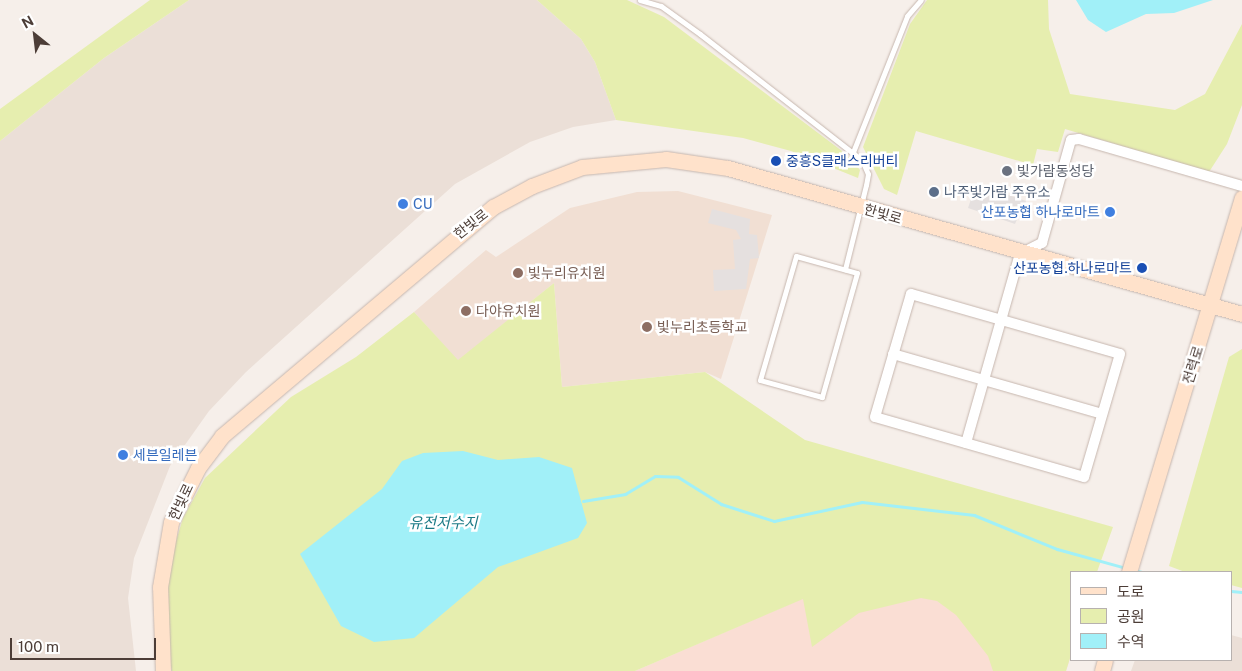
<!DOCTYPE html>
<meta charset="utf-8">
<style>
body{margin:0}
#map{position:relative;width:1242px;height:671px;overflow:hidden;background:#f6efea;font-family:"Public Sans","Noto Sans KR",sans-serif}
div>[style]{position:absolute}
.residential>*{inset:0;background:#ebdfd7}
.commercial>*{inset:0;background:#faded4}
.education>*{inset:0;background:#f1dfd3}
.green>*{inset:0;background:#e6eeaf}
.parking>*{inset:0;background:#e5e0df}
.water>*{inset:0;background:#a1f0f8}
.stream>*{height:3px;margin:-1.5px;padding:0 1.5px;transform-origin:1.5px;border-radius:1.5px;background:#a1f0f8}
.roads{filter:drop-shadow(0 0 1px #c6b6ae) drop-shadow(0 0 1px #c6b6ae)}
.lane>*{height:5px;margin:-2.5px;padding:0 2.5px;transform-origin:2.5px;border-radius:2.5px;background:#fff}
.street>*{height:10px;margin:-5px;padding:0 5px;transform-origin:5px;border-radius:5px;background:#fff}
.secondary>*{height:15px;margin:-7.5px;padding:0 7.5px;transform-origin:7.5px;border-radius:7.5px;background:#ffe2cb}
.dots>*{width:14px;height:14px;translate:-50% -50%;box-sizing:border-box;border:2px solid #fff;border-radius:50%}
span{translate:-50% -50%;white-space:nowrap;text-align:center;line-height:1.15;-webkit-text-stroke:5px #fff;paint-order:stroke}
.transit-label{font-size:14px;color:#164399}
.left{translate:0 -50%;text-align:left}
.right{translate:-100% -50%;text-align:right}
.worship-label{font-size:14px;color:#5b616d}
.service-label{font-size:14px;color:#4e5e75}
.shop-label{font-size:14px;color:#366cbe}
.street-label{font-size:14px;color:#4c3d37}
.education-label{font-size:14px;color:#785e54}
.water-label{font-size:15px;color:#1c7b86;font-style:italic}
.legend{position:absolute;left:1070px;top:571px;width:162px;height:90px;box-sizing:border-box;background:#fff;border:1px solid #b7b1af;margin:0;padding:6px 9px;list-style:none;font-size:15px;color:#4c3d37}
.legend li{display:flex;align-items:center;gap:10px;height:25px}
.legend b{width:25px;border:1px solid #b7b1af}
.north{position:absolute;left:10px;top:10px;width:50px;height:50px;-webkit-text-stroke:4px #fff;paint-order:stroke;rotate:331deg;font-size:14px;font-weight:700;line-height:20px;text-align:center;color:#4c3d37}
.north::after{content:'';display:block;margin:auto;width:18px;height:22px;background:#4c3d37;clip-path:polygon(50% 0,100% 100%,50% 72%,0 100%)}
.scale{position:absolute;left:10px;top:638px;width:146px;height:22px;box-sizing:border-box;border:2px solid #4c3d37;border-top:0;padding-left:6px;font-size:15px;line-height:18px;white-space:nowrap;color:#4c3d37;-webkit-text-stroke:4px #fff;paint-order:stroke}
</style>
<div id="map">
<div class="residential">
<div style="clip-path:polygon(189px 0,537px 0,581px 39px,595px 62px,616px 120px,573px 127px,530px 142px,455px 184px,246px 372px,209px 411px,170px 466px,134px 558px,128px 598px,136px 671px,0 671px,0 141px,104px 58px)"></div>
<div style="clip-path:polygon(1231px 635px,1242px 638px,1242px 671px,1131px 671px,1135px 660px,1231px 660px)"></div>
</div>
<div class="commercial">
<div style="clip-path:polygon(894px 559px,1071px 655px,1066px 671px,635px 671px)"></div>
</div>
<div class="education">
<div style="clip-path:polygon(678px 191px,772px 215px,721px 379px,705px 372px,562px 387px,554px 283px,458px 361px,414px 312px,486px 250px,496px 257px,570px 208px,637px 192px)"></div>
</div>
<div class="green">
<div style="clip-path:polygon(150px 0,189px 0,104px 58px,0 141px,0 109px)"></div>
<div style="clip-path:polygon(537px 0,627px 0,664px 17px,846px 154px,860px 170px,858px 178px,791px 151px,743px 138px,616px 120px,595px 62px,581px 39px)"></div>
<div style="clip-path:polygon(927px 0,1048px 0,1049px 29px,1070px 94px,1175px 110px,1205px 94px,1242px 24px,1242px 105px,1227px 144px,1209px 172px,1065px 129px,1058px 152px,1037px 149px,1033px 165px,916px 131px,897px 195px,884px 189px,863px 147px,910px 24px)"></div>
<div style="clip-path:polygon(554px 283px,562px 387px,705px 372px,805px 440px,1113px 527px,1097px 572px,1071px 572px,1071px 655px,1066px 671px,993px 671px,988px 656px,956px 615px,937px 601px,921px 598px,859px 613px,812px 647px,803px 599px,635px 671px,172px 671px,167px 650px,166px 574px,183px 518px,205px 478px,291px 397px,356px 357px,414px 312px,458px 360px)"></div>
<div style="clip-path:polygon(1242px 349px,1242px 588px,1231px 585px,1231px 572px,1185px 572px,1169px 566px,1229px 357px)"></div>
</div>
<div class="parking">
<div style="clip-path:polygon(976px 184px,1026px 201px,1024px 209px,1032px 212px,1030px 218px,1018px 217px,1015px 224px,968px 208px)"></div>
<div style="clip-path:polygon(712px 209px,750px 219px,749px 234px,757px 235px,759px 258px,750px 259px,746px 289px,714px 291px,713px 270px,735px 269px,733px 240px,741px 239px,736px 230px,708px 223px)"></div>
</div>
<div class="water">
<div style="clip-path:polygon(1076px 0,1213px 0,1174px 13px,1146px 14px,1106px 32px,1088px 20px)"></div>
<div style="clip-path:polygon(463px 451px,498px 460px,539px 457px,572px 468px,587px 523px,578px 538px,498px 567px,414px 638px,374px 642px,341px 626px,300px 554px,382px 489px,402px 461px,423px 453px)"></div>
</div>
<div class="stream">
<div style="left:583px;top:501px;width:43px;rotate:-9.5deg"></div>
<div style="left:625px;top:494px;width:35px;rotate:-31deg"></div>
<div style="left:655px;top:476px;width:23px;rotate:2deg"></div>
<div style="left:678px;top:477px;width:51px;rotate:32.1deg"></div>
<div style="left:721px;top:504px;width:56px;rotate:17.8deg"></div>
<div style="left:774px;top:521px;width:90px;rotate:-12.2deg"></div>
<div style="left:862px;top:502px;width:113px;rotate:6.6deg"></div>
<div style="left:974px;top:515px;width:90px;rotate:22.3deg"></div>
<div style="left:1057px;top:549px;width:72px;rotate:15.4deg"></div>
<div style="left:1134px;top:570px;width:8px;rotate:14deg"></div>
<div style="left:1231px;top:591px;width:11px;rotate:5deg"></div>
</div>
<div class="roads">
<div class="lane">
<div style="left:640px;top:0;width:22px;rotate:16deg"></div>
<div style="left:661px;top:6px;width:48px;rotate:35.7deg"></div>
<div style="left:700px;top:34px;width:205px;rotate:37.9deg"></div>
<div style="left:862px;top:160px;width:15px;rotate:67deg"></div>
<div style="left:868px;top:174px;width:11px;rotate:100deg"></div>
<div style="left:866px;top:185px;width:87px;rotate:104deg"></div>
<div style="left:853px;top:152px;width:146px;rotate:-68.3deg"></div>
<div style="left:907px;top:16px;width:21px;rotate:-49deg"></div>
<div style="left:796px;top:256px;width:63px;rotate:15.6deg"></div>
<div style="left:857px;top:273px;width:129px;rotate:105.8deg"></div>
<div style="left:822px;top:397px;width:64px;rotate:-164.7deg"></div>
<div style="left:760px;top:380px;width:129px;rotate:-73.8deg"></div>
</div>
<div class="street">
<div style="left:911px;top:294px;width:217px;rotate:16deg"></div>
<div style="left:1120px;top:354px;width:128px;rotate:106.3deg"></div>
<div style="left:1084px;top:477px;width:217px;rotate:-164deg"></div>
<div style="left:875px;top:417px;width:128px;rotate:-73.7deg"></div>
<div style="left:893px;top:354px;width:217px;rotate:16deg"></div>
<div style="left:966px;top:443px;width:197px;rotate:-74.1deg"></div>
<div style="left:1020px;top:254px;width:25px;rotate:-27deg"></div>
<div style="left:1042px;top:243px;width:107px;rotate:-74.3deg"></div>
<div style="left:1071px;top:140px;width:8px;rotate:-7deg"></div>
<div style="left:1079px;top:139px;width:170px;rotate:16.1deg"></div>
</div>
<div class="secondary">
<div style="left:1129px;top:572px;width:391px;rotate:-73.2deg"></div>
<div style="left:163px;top:671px;width:84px;rotate:-92deg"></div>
<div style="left:160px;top:587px;width:66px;rotate:-80.4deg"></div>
<div style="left:171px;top:522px;width:60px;rotate:-63.4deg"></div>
<div style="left:198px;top:468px;width:40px;rotate:-53deg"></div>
<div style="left:222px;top:436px;width:355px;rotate:-40.2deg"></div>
<div style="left:493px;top:207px;width:44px;rotate:-28.3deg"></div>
<div style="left:532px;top:186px;width:53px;rotate:-20.8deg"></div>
<div style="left:582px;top:167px;width:84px;rotate:-5.4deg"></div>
<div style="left:666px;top:159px;width:63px;rotate:8.3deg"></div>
<div style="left:728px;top:168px;width:534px;rotate:15.86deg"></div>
<div style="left:1102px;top:671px;width:11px;rotate:-75deg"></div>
</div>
</div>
<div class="dots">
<div style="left:776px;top:161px;background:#1a4fb4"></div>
<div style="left:1007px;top:171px;background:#6b7280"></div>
<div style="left:934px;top:192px;background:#5c6f8a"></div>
<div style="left:403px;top:204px;background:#3f7fe0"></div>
<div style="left:1110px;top:212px;background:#3f7fe0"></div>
<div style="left:1142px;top:268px;background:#1a4fb4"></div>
<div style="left:518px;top:273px;background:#8d6e63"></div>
<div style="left:466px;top:311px;background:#8d6e63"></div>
<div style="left:647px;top:327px;background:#8d6e63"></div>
<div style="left:123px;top:455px;background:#3f7fe0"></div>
</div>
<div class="transit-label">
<span class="left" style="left:786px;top:161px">중흥S클래스리버티</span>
<span class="right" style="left:1132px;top:268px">산포농협.하나로마트</span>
</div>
<div class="worship-label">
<span class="left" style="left:1017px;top:171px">빛가람동성당</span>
</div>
<div class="service-label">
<span class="left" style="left:944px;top:192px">나주빛가람 주유소</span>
</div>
<div class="shop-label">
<span class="left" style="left:413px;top:204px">CU</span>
<span class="right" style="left:1100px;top:212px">산포농협 하나로마트</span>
<span class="left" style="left:133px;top:455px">세븐일레븐</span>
</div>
<div class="street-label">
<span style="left:883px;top:214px;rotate:16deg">한빛로</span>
<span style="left:471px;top:224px;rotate:-38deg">한빛로</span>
<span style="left:1193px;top:365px;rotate:-73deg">전력로</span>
<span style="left:181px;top:502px;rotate:-65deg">한빛로</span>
</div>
<div class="education-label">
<span class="left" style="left:528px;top:273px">빛누리유치원</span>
<span class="left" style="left:476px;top:311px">다야유치원</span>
<span class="left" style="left:657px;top:327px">빛누리초등학교</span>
</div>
<div class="water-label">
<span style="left:443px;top:523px">유전저수지</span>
</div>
<ul class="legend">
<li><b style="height:6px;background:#ffe2cb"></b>도로</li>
<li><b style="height:14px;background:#e6eeaf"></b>공원</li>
<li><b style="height:14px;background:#a1f0f8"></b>수역</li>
</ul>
<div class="north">N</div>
<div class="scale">100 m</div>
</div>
